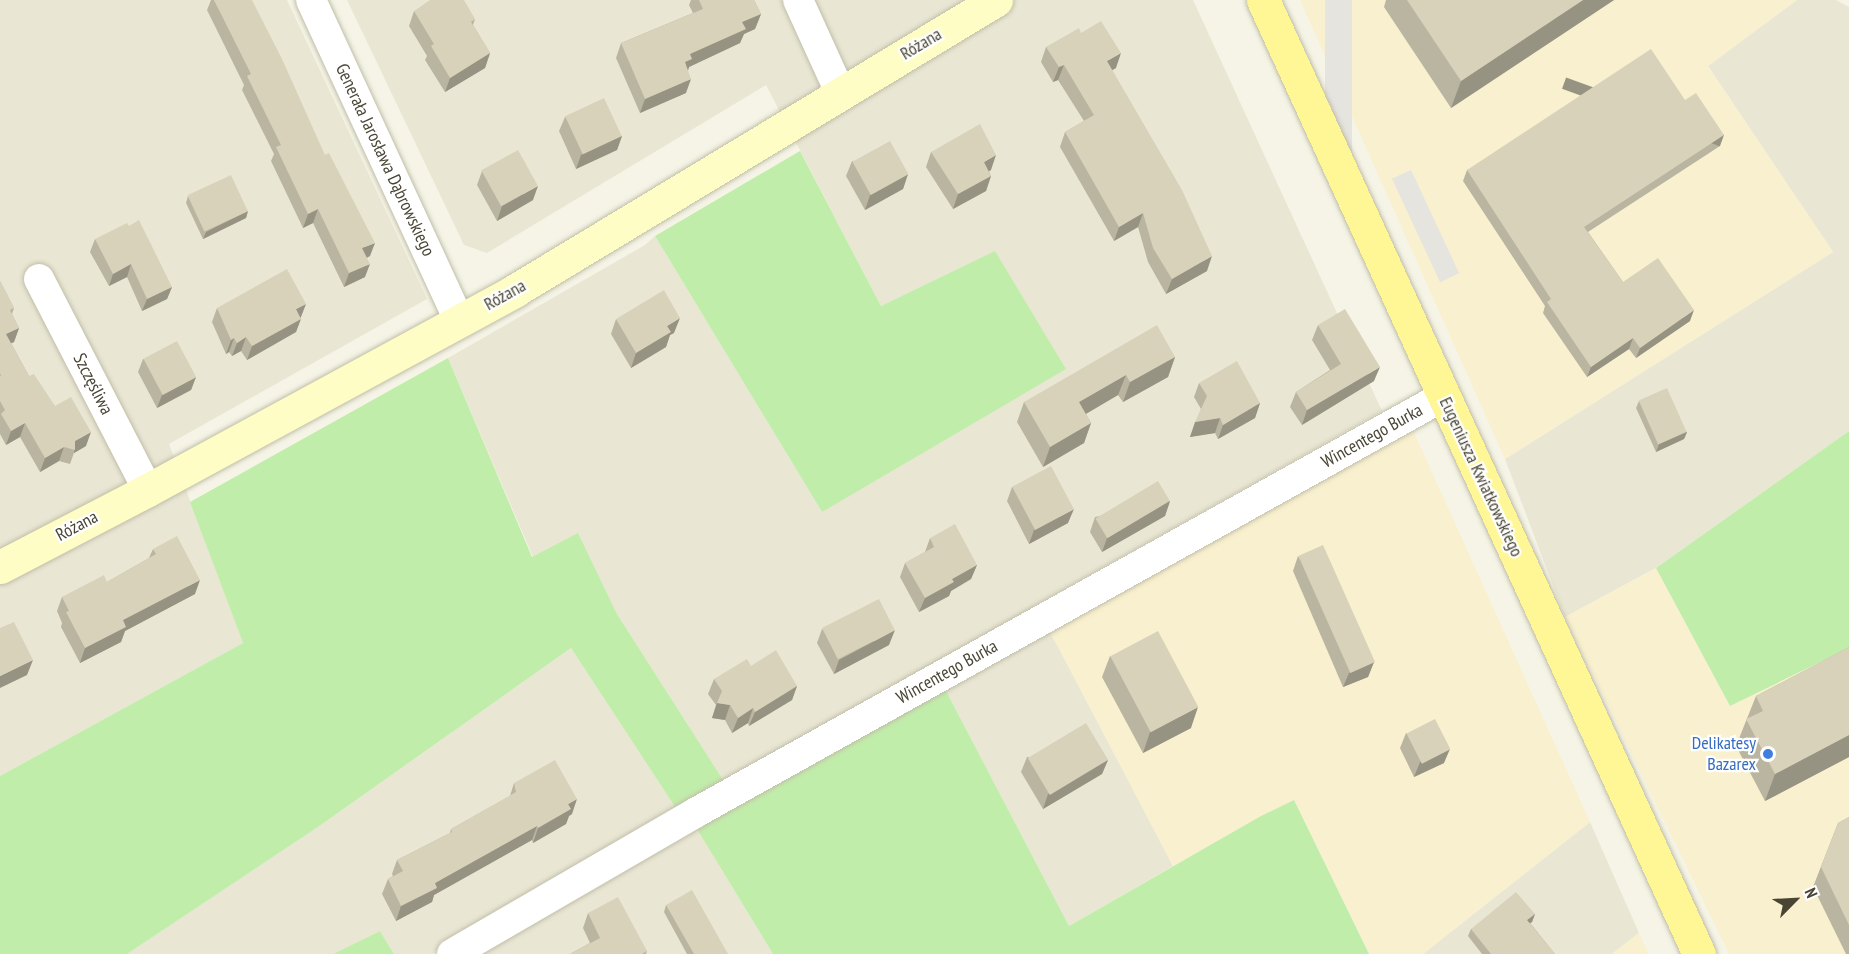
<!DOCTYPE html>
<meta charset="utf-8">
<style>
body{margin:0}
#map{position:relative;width:1849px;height:954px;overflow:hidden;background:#f5f4e6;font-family:"PT Sans Narrow",sans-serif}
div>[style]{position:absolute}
.residential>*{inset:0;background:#e9e7d4}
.commercial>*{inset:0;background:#f9f0cf}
.green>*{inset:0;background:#c1edab}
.parking>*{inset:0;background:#e5e4df;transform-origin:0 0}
.roads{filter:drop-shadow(0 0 2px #c1bea8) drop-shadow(0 0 2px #c1bea8)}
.street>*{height:30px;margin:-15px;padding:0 15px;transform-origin:15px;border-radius:15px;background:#fff}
.secondary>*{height:33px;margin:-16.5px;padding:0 16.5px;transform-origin:16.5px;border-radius:16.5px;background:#fffdc6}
.primary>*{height:33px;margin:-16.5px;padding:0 16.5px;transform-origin:16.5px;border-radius:16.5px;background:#fff795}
.wall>*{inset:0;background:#bab5a0}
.shaded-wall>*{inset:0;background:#979382;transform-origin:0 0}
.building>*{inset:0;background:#d8d2ba;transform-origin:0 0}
.dots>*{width:16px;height:16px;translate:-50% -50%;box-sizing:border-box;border:3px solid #fff;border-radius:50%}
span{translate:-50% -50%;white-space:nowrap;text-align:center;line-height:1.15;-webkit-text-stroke:4.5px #fff;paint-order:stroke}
.street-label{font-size:18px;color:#494535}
.shop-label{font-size:18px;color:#366cbe}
.right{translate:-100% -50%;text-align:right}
.north{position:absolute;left:1765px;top:870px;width:60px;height:60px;-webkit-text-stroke:4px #fff;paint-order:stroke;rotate:66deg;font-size:16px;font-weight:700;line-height:24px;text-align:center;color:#494535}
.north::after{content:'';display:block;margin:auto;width:21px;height:27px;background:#494535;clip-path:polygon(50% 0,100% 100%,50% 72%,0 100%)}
</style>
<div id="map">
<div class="residential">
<div style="clip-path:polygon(0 0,287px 0,427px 299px,169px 444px,243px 643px,0 776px)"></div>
<div style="clip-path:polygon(347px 0,1193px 0,1382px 411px,1034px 606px,1059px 648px,1173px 866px,1069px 926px,933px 666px,727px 786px,617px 614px,578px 534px,533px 557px,448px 358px,645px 245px,655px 236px,822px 512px,995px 252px,881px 306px,766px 85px,487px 253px,464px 245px)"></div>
<div style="clip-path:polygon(1797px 0,1836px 0,1849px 7px,1849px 431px,1656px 568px,1565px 617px,1505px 459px,1833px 252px,1708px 66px)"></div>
<div style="clip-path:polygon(571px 648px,679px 813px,432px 954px,394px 954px,380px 931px,333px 954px,127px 954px,318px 827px)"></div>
<div style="clip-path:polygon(1590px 822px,1639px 933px,1612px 954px,1423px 954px)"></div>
<div style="clip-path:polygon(695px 826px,773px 954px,468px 954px)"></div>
</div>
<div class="commercial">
<div style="clip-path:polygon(1300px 0,1797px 0,1708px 66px,1833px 252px,1505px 459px)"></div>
<div style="clip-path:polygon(1412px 428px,1590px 822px,1423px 954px,1369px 954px,1294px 800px,1173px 866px,1048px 628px)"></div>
<div style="clip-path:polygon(1656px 568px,1730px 706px,1849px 648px,1849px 954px,1729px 954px,1565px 617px)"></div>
<div style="clip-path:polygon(1639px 933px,1649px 954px,1612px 954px)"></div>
</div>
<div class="green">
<div style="clip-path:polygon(800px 151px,881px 306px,995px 251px,1066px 369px,822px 512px,655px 236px)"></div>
<div style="clip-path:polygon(448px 358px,532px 557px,578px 533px,617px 614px,727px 786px,679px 813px,571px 648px,318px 827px,127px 954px,0 954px,0 776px,243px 643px,190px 502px)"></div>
<div style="clip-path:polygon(1849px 431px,1849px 648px,1730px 706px,1656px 568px)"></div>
<div style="clip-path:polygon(945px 689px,1069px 926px,1261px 816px,1294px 800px,1369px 954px,773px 954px,695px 826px)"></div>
<div style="clip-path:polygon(380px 931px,394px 954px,333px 954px)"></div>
</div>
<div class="parking">
<div style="left:1325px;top:0;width:27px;height:168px"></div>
<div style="left:1411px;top:170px;width:114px;height:21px;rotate:65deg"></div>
</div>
<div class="roads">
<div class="street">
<div style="left:311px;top:0;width:353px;rotate:65.2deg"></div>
<div style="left:798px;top:0;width:101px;rotate:65.5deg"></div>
<div style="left:39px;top:279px;width:237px;rotate:62.7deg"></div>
<div style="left:452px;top:954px;width:281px;rotate:-30.1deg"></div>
<div style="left:695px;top:813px;width:857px;rotate:-29.11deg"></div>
</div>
<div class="secondary">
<div style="left:0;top:567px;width:167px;rotate:-27.5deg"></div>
<div style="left:148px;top:490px;width:417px;rotate:-28.5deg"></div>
<div style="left:514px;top:291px;width:563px;rotate:-31.12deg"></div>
</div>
<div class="primary">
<div style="left:1263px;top:0;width:1049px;rotate:65.44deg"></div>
</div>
</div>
<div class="wall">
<div style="clip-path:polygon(211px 0,214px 0,370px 256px,367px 258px,365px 277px,344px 287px,313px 223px,303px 228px,271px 161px,274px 154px,242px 90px,244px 85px,207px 10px)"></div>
<div style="clip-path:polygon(691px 0,754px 0,761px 14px,755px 29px,744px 34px,740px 43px,689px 67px,688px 70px,686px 93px,640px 113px,616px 58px,621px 43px,693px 13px,689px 5px)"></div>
<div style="clip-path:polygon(1386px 0,1614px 0,1451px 108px,1384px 7px)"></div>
<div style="clip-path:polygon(414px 11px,475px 19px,473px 25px,490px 53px,485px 68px,445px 92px,425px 60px,427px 56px,409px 26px)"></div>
<div style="clip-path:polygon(1081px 33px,1116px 68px,1112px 70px,1207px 271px,1166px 294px,1148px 262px,1138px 227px,1114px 241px,1060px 147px,1065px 132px,1084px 121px,1058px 80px,1053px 82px,1041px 62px,1046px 47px)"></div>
<div style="clip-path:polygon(1685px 100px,1720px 146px,1588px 232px,1623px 282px,1690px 321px,1636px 358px,1629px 349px,1587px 377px,1543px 313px,1545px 306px,1463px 181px,1467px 170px)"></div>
<div style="clip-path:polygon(565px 117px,622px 136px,617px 150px,576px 169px,559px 131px)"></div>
<div style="clip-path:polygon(931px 152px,991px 170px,989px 171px,991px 176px,986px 191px,953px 209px,926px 167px)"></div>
<div style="clip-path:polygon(852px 161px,908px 174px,903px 189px,865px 210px,846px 176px)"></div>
<div style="clip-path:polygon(482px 171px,533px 200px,497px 221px,477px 185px)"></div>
<div style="clip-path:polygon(188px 196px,248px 211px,246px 218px,203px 239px,186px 203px)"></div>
<div style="clip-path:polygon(95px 239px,172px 287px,167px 299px,142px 311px,127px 277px,109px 286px,90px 252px)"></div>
<div style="clip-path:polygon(0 281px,14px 308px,12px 314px,19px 328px,14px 342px,11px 343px,29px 376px,55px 406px,86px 446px,74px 453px,70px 464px,59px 461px,40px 472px,20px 437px,6px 445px,0 434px)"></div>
<div style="clip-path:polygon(217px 308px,301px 317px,296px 332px,247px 360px,241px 351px,232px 356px,229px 352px,226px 354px,212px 322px)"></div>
<div style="clip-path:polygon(616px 319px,674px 333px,670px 335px,666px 347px,631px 368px,611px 334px)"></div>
<div style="clip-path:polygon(1318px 325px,1374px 381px,1302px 425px,1290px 407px,1296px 392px,1330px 370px,1312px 340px)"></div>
<div style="clip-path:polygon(1175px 357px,1168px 377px,1123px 402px,1118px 395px,1086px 414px,1091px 423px,1084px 443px,1043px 467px,1017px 422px,1024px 402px)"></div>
<div style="clip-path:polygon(143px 359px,196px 377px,191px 390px,157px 408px,138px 372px)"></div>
<div style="clip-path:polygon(1199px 383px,1260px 403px,1255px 418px,1218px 439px,1215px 433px,1190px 437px,1201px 409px,1194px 397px)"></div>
<div style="clip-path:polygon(1639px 401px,1687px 432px,1684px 439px,1656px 452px,1636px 408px)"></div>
<div style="clip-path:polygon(1012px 487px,1068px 523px,1029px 544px,1007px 501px)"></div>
<div style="clip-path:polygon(1170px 501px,1165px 516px,1102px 552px,1090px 532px,1095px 517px)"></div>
<div style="clip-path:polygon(930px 538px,977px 565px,971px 579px,951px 591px,949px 596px,919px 612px,900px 577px,905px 563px,925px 552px)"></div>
<div style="clip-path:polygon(153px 549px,195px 594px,125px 631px,121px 642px,80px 663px,61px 627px,62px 623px,57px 611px,62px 597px,107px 582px,149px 558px)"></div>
<div style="clip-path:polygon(1298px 556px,1374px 662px,1368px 677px,1343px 687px,1293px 571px)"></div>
<div style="clip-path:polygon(822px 629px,889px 645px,834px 674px,817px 643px)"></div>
<div style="clip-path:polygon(1849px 647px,1849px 757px,1765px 801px,1736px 746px,1756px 696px)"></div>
<div style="clip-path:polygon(1110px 656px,1191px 728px,1143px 753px,1102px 677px)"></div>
<div style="clip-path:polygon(751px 666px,797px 686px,792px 700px,749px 726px,748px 723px,732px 733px,725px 720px,712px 718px,716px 705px,708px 694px,714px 679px)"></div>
<div style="clip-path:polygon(1406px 733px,1444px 763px,1414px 777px,1400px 748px)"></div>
<div style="clip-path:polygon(1027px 757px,1108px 760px,1102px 774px,1043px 809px,1021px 772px)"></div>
<div style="clip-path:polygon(514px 783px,572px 814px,569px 816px,566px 824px,533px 843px,532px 840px,434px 895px,432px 902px,396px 921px,382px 894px,388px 879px,393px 876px,392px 874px,397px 860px,450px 833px,451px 829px,510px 796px)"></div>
<div style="clip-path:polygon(1849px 817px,1849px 954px,1846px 954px,1813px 887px,1838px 823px)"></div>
<div style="clip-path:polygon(666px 905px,728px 954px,687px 954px,664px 912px)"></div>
<div style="clip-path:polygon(588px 913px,647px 951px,646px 954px,570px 954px,590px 943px,583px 928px)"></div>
<div style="clip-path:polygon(1535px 914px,1532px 922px,1530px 923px,1555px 954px,1482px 954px,1468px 936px,1471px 929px)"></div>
</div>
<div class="shaded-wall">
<div style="clip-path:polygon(1583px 0,1614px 0,1451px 108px,1461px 81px)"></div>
<div style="clip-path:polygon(761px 14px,755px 29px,744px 34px,740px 43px,689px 67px,687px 74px,685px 62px,690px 54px,742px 22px)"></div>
<div style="clip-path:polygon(490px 53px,485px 68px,445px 92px,450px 78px)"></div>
<div style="clip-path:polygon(1121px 53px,1116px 68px,1102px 76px,1107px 61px)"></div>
<div style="clip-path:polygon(1064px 65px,1058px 80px,1053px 82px,1059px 67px)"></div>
<div style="clip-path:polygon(691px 79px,686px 93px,640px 113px,645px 99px)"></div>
<div style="left:1724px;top:135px;width:12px;height:168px;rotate:110deg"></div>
<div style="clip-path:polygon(622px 136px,617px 150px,576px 169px,581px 155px)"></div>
<div style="clip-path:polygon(996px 155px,991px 170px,979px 177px,984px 162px)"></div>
<div style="clip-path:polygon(908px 174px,903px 189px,865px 210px,870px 195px)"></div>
<div style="clip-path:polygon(991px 176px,986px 191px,953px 209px,958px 194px)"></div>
<div style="clip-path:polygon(538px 186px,533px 200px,497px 221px,502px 206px)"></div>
<div style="clip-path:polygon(318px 209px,313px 223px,303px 228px,308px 214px)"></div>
<div style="clip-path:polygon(248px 211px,246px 218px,203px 239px,206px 232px)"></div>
<div style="clip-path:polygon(1143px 213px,1138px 227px,1114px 241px,1119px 227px)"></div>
<div style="clip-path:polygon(375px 243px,370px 256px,357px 262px,362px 248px)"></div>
<div style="clip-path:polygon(1212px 256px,1207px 271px,1166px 294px,1172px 279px)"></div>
<div style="clip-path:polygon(131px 264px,127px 277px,109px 286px,113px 274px)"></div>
<div style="clip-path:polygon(370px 264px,365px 277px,344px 287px,349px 273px)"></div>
<div style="clip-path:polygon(172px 287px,167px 299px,142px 311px,147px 299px)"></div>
<div style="clip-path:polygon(306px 304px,301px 317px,291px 323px,296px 309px)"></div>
<div style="clip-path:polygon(1694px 310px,1690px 321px,1636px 358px,1640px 348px)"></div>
<div style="clip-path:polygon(680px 318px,674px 333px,670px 335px,666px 347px,631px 368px,636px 353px,667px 326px)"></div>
<div style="clip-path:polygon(301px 319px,296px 332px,247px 360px,252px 346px)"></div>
<div style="clip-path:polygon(19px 328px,14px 342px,1px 348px,6px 334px)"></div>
<div style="clip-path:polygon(246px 337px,241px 351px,232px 356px,237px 343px)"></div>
<div style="clip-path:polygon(234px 338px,229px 352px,226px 354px,231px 340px)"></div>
<div style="clip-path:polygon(1633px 338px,1629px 349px,1587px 377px,1591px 367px)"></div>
<div style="clip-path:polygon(1175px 357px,1168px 377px,1123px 402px,1130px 382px)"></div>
<div style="clip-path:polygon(1380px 367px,1374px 381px,1302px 425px,1307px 410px)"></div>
<div style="clip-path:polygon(1126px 375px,1118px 395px,1072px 422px,1079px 402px)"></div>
<div style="clip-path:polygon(196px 377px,191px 390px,157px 408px,162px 395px)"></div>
<div style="clip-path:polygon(1260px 403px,1255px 418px,1218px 439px,1223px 425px)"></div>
<div style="clip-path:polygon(1220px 418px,1215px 433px,1190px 437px,1195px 422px)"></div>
<div style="clip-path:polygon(25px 423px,20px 437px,6px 445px,11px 431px)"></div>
<div style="clip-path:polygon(1091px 423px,1084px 443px,1043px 467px,1050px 447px)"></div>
<div style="clip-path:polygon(91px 432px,86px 446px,74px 453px,75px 441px)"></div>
<div style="clip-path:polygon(1687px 432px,1684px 439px,1656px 452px,1659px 444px)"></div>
<div style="clip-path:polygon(64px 447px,59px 461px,40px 472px,45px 458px)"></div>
<div style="clip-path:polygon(1170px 501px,1165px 516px,1102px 552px,1107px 538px)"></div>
<div style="clip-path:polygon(1074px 509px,1068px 523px,1029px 544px,1034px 530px)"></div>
<div style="clip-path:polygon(977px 565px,971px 579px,951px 591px,949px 596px,919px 612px,925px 598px,952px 579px)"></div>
<div style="clip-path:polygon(200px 580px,195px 594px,125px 631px,121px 642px,80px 663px,85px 648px,123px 620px)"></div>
<div style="clip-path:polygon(895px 630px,889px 645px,834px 674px,839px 660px)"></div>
<div style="clip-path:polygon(33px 660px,27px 675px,0 688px,0 676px)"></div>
<div style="clip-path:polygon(1374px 662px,1368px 677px,1343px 687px,1349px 673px)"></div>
<div style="clip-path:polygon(797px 686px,792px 700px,749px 726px,755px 712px)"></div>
<div style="clip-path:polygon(717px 703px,730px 705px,725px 720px,712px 718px)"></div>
<div style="clip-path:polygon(1198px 707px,1191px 728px,1143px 753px,1150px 732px)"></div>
<div style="clip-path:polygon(753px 708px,748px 723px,732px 733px,738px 718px)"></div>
<div style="clip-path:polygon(1849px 735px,1849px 757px,1765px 801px,1775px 774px)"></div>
<div style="clip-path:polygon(1450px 749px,1444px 763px,1414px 777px,1420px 762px)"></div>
<div style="clip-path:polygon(1108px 760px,1102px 774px,1043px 809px,1048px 794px)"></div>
<div style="clip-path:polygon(577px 799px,572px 814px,569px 816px,566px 824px,533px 843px,538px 828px,568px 804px)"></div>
<div style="clip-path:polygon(537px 826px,532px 840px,434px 895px,432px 902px,396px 921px,401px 906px,435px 883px)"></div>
<div style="clip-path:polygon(1535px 914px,1532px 922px,1524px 927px,1527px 920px)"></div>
</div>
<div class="building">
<div style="clip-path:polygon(214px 0,252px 0,282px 59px,325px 155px,329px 153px,375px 243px,362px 248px,370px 264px,349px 273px,318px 209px,308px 214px,276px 147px,281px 145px,247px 76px,251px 74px)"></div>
<div style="clip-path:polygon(430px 0,464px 0,475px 19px,471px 22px,490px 53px,450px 78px,431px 46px,434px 44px,414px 11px)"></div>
<div style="clip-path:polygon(699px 0,754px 0,761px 14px,742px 22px,746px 29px,690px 54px,692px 59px,685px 62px,691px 79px,645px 99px,621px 43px,703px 9px)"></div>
<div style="clip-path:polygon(1407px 0,1583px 0,1461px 81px)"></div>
<div style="clip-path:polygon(1101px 21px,1121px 53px,1107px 61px,1182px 190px,1212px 256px,1172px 279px,1153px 248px,1143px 213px,1119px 227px,1065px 132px,1094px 115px,1064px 65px,1059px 67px,1046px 47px,1079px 28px,1081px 33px)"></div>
<div style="clip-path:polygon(1651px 49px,1685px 100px,1696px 93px,1724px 135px,1584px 227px,1623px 282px,1658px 258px,1694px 310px,1640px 348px,1633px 338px,1591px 367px,1547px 302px,1551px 299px,1467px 170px)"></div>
<div style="left:604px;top:98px;width:42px;height:43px;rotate:65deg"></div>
<div style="clip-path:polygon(980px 124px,996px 155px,984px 162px,991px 176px,958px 194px,931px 152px)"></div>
<div style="left:890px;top:141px;width:38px;height:43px;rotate:61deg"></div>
<div style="left:518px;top:150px;width:41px;height:42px;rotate:61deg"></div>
<div style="left:231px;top:175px;width:40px;height:48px;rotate:65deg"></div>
<div style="clip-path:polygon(139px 220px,172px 287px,147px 299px,131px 264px,113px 274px,95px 239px,127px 223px,129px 226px)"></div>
<div style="clip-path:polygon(287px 269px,306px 304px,296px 309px,301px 319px,252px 346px,246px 337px,237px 343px,234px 338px,231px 340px,217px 308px)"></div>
<div style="clip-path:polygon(0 281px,14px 308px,10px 310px,19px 328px,6px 334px,29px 376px,34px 374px,55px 406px,71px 397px,91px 432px,75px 441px,75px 450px,64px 447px,45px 458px,25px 423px,11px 431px,1px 414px,5px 410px,0 401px,0 376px,1px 376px,0 373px)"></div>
<div style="clip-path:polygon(664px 290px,680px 318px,667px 326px,671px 332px,636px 353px,616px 319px)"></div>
<div style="clip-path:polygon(1345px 309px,1380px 367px,1307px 410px,1296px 392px,1341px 364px,1318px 325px)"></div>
<div style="clip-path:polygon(1157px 325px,1175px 357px,1130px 382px,1126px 375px,1079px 402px,1091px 423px,1050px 447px,1024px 402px)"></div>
<div style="left:177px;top:341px;width:41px;height:38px;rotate:62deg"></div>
<div style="clip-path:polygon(1237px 361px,1260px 403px,1223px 425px,1220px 418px,1195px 422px,1207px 396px,1199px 383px)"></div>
<div style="left:1667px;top:388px;width:48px;height:31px;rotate:66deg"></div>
<div style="left:1051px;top:466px;width:49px;height:44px;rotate:62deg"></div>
<div style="left:1158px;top:481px;width:23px;height:73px;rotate:59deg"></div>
<div style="clip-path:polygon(955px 524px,977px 565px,952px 579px,954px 582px,925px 598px,905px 563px,934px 547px,930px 538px)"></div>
<div style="clip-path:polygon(177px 536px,200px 580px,123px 620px,126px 627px,85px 648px,66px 612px,69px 611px,62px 597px,104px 575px,107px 582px,156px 554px,153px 549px)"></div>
<div style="left:1323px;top:545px;width:128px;height:27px;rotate:66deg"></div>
<div style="left:879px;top:599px;width:35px;height:64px;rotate:63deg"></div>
<div style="clip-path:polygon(14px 622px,33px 660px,0 676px,0 628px)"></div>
<div style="left:1158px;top:631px;width:86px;height:54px;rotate:62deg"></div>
<div style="clip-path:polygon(1849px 647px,1849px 735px,1775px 774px,1746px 719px,1763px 711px,1756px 696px)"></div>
<div style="clip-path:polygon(776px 650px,797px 686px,755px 712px,753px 708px,738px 718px,730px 705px,717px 703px,722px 691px,714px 679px,747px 659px,751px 666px)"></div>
<div style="left:1435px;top:719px;width:34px;height:32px;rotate:63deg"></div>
<div style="left:1086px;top:723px;width:43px;height:68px;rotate:59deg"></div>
<div style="clip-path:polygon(555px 760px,577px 799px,568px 804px,571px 809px,538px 828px,537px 826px,435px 883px,437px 888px,401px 906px,388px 879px,403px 871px,397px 860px,452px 832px,451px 829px,516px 792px,514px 783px)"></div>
<div style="clip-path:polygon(1849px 817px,1849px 925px,1821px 867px,1838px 823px)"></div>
<div style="clip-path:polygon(692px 890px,728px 954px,694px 954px,666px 905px)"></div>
<div style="clip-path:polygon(1516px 892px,1535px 914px,1527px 920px,1555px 954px,1491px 954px,1471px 929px)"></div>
<div style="clip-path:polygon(618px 897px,647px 951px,642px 954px,570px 954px,600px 938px,588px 913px)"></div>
</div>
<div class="dots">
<div style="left:1768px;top:754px;background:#3f7fe0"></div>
</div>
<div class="street-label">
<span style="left:921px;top:44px;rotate:-31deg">Różana</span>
<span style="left:385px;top:160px;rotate:65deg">Generała Jarosława Dąbrowskiego</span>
<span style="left:505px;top:295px;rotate:-29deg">Różana</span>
<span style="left:93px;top:384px;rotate:63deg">Szczęśliwa</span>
<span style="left:1372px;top:436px;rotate:-29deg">Wincentego Burka</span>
<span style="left:1481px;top:477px;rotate:65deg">Eugeniusza Kwiatkowskiego</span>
<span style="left:77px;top:526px;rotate:-28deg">Różana</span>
<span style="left:947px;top:672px;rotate:-29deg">Wincentego Burka</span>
</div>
<div class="shop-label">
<span class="right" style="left:1756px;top:754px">Delikatesy<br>Bazarex</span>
</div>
<div class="north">N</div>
</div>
